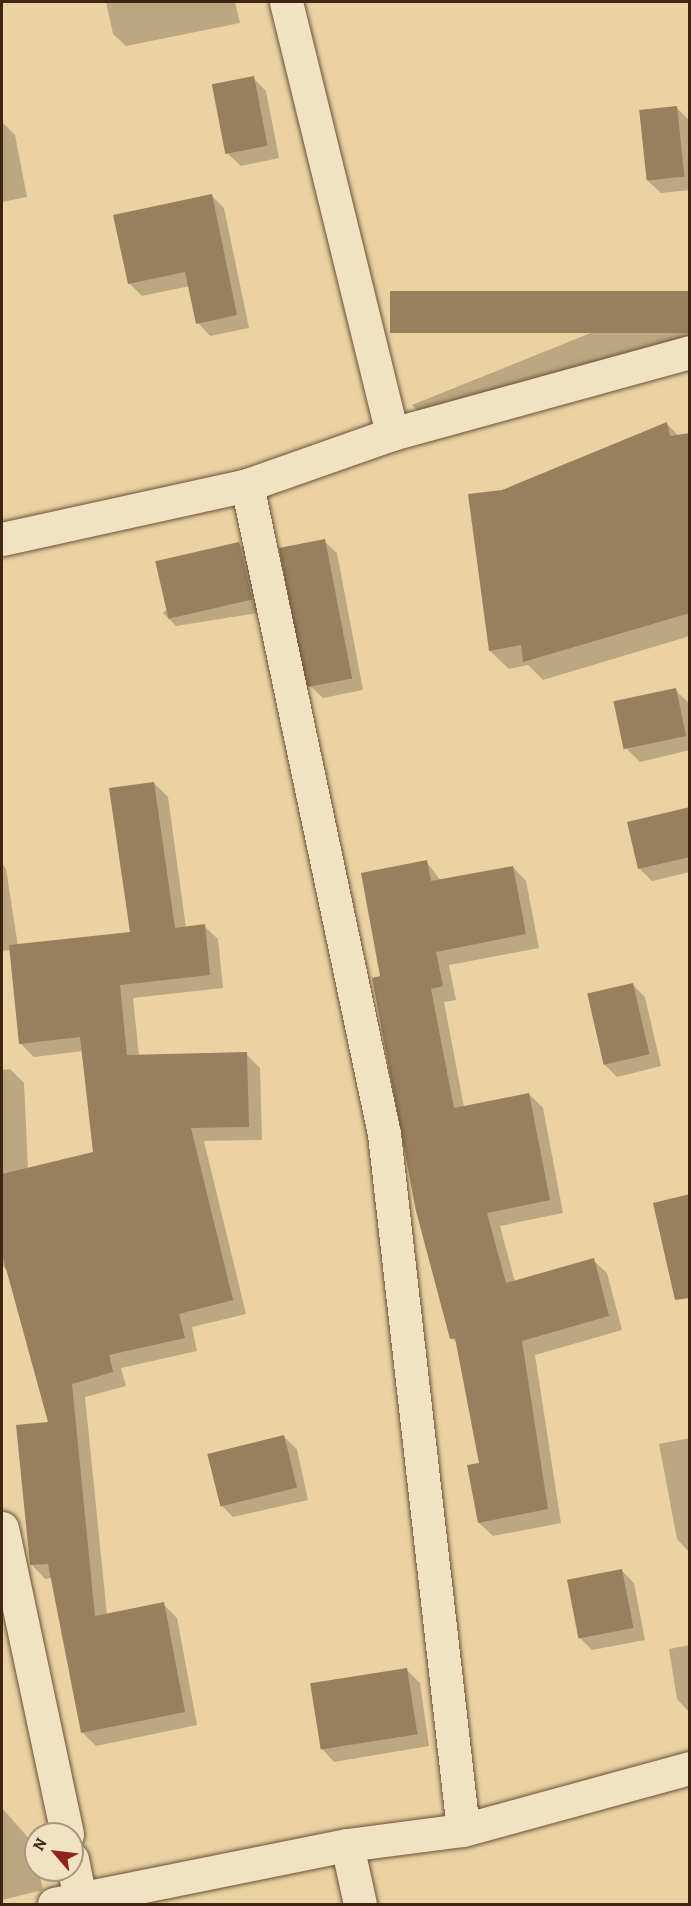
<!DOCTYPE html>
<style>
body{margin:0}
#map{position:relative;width:691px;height:1906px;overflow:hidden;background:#ead2a3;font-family:Alegreya,serif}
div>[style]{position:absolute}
.shadow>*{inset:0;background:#0003}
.building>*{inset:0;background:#987f5d;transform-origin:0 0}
.roads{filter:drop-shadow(0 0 2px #6a5136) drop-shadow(0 0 2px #6a5136)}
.minor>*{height:33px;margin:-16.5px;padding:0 16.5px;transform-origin:16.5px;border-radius:16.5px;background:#f1e2c3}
span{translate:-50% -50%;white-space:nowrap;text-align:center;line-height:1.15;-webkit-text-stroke:4.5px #f1e2c3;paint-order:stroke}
.frame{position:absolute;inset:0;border:3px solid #402611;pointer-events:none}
.north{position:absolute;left:24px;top:1822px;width:60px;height:60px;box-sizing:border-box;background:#f1e2c3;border:2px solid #aa977c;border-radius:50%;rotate:298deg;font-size:16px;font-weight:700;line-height:24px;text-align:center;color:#402611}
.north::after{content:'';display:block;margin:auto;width:21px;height:27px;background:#8f2418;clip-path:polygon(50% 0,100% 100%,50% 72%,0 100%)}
</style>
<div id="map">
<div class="shadow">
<div style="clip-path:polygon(106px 2px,235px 2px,240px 23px,126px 46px,113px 34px)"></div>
<div style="clip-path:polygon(253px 78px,266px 91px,279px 158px,241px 166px,228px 154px)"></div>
<div style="clip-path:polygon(677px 108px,689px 120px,690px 190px,661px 193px,648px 181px)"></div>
<div style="clip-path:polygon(2px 122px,15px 135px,27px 197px,2px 202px)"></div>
<div style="clip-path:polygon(212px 196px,224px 208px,249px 328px,210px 336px,198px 323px,190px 286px,142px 296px,129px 283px)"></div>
<div style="clip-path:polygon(690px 293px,690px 354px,429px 422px,412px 405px)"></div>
<div style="clip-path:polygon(666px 423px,679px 436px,690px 434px,690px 636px,543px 680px,528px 665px,509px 669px,490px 651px,502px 491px)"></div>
<div style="clip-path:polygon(324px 541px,337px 553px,363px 690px,323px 698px,310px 686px)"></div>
<div style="clip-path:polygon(239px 544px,251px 556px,264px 612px,176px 626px,163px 613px)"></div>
<div style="clip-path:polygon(675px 690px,688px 702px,690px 750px,640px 762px,627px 749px)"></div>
<div style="clip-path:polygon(154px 783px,168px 797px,186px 928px,204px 926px,218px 939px,223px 988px,133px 998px,139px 1056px,246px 1054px,260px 1068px,262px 1140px,204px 1141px,246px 1314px,192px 1327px,197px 1351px,121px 1368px,126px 1386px,85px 1397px,107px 1615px,163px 1604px,177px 1618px,197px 1725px,96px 1746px,82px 1732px,52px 1578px,45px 1579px,32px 1565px,50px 1423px,8px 1272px,2px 1265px,2px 1070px,10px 1069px,24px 1083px,28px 1169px,94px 1153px,83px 1051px,34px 1057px,20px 1043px,10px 950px,2px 951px,2px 864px,6px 869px,18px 946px,131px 933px)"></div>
<div style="clip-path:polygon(690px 808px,690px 872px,652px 881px,640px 869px)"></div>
<div style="clip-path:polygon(426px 861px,441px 881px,513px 867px,526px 881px,539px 948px,449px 965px,456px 1000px,444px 1002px,464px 1107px,529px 1094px,543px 1108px,563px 1213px,500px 1226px,515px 1282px,593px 1260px,607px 1273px,622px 1330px,535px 1355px,561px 1523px,493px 1536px,479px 1523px,481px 1464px,458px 1344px,452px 1338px,382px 977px)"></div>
<div style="clip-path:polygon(633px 985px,645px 997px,661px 1066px,617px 1077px,604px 1064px)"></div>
<div style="clip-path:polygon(284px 1437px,297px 1449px,308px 1500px,233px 1517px,221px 1505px)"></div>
<div style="clip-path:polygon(690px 1438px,690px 1552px,689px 1552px,677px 1539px,659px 1444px)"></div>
<div style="clip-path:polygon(621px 1570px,634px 1583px,645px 1640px,592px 1650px,579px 1637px)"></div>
<div style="clip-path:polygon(690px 1645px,690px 1712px,689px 1712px,677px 1699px,669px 1649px)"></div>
<div style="clip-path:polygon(407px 1670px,420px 1683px,429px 1746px,334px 1762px,322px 1749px)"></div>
<div style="clip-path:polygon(2px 1808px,33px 1843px,43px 1890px,2px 1900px)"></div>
</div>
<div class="building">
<div style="left:254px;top:76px;width:71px;height:43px;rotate:79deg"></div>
<div style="left:677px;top:106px;width:71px;height:38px;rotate:84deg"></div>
<div style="clip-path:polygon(212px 194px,237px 315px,196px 324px,185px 272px,128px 284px,113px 215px)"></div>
<div style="left:690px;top:291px;width:42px;height:300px;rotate:90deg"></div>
<div style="clip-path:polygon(667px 422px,670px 436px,690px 433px,690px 613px,523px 662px,521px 645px,489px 651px,468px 494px,502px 490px)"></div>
<div style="left:325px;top:539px;width:142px;height:47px;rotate:79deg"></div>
<div style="left:239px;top:542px;width:59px;height:86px;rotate:77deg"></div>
<div style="left:676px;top:688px;width:49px;height:64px;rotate:78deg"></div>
<div style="clip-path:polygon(154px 782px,175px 928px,205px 924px,210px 975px,120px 985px,127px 1055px,247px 1052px,249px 1127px,191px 1128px,233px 1300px,179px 1314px,185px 1338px,109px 1355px,113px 1372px,72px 1384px,95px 1616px,164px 1602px,185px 1712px,81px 1733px,48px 1564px,30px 1565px,16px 1425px,48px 1422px,2px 1254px,2px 1174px,93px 1152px,80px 1037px,19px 1044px,9px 945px,130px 932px,109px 788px)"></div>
<div style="clip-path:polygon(690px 807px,690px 857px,638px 869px,627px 822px)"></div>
<div style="clip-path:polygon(427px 860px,431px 881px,513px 866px,526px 934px,436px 952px,443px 986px,431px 989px,454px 1108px,529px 1093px,550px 1200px,487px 1213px,506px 1283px,594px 1258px,609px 1316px,522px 1341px,548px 1509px,478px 1523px,467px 1465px,479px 1463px,455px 1338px,450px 1339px,416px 1211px,372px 978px,380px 976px,361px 873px)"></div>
<div style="left:633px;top:983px;width:73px;height:47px;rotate:77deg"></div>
<div style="clip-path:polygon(690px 1194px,690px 1298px,675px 1300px,653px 1203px)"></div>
<div style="left:284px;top:1435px;width:54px;height:79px;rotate:76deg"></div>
<div style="left:622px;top:1569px;width:60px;height:56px;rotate:79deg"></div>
<div style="left:407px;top:1668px;width:67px;height:98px;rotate:81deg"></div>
</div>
<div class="roads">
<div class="minor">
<div style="left:286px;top:2px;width:445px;rotate:76.2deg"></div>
<div style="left:247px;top:485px;width:663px;rotate:78.08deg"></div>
<div style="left:384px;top:1134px;width:700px;rotate:83.52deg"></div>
<div style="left:2px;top:539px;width:251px;rotate:-12.4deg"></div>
<div style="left:247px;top:485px;width:154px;rotate:-19.4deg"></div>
<div style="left:392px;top:434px;width:309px;rotate:-15.4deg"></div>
<div style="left:2px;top:1528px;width:313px;rotate:78deg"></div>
<div style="left:347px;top:1845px;width:60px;rotate:77.6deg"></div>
<div style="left:72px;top:1859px;width:41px;rotate:78.7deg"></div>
<div style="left:54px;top:1904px;width:299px;rotate:-11.4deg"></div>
<div style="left:347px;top:1845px;width:117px;rotate:-7.4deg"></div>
<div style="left:463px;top:1830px;width:235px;rotate:-15.3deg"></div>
</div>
</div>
<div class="frame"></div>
<div class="north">N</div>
</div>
